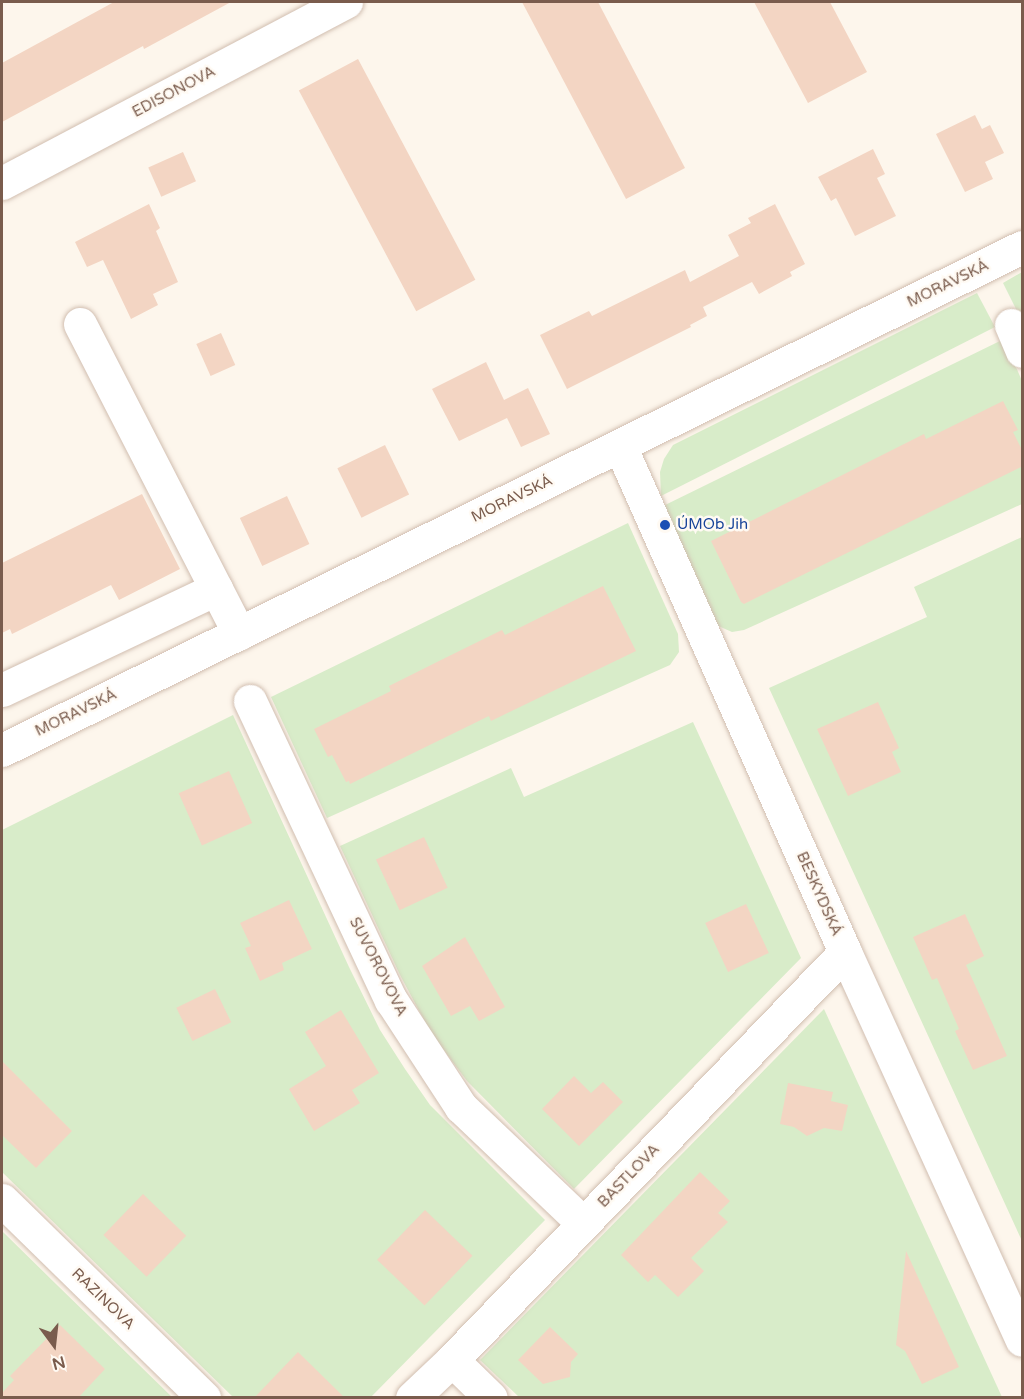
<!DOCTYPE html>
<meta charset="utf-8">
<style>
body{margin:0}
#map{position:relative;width:1024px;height:1399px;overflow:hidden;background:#fdf6ec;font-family:"Varela Round",sans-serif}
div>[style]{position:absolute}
.green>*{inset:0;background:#d8ecc9}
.building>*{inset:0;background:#f3d5c3;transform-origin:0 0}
.roads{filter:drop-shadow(0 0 2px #d1beb0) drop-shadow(0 0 2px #d1beb0)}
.minor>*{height:33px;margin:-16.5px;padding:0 16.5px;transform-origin:16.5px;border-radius:16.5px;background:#fff}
.dots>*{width:16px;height:16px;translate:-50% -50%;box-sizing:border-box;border:3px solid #fffaf3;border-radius:50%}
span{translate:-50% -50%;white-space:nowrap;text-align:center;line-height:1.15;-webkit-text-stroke:5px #fffaf3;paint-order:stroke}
.street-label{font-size:15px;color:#7a5c4d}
.transit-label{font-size:15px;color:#164399}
.left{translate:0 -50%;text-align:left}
.frame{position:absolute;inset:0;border:3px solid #7a5c4d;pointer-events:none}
.north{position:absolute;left:24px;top:1315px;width:60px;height:60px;-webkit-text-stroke:4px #fffaf3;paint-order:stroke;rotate:165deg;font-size:16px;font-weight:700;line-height:24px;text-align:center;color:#7a5c4d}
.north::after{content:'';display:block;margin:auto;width:21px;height:27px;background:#7a5c4d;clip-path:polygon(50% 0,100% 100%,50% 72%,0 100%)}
</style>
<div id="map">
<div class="green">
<div style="clip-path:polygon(1022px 272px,1022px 316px,1020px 317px,1003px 283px)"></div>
<div style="clip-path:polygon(977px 293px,995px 327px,661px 496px,660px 472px,664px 459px,673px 445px)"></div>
<div style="clip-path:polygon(1004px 339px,1022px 381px,1022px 504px,744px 630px,732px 632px,716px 625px,661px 507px)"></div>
<div style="clip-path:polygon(628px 523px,678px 634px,679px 652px,670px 665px,327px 818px,271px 697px)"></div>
<div style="clip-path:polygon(1022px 537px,1022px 1241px,769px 688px,927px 617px,914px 587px)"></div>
<div style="clip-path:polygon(233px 715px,349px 967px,380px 1030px,405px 1069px,430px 1105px,545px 1220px,371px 1397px,233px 1397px,2px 1172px,2px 830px)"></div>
<div style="clip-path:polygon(693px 722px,801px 958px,574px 1189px,467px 1081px,431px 1033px,400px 975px,340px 846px,511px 768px,524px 797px)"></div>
<div style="clip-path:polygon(824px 1009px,1002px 1397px,519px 1397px,480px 1360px)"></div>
<div style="clip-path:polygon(2px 1231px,56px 1284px,172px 1397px,2px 1397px)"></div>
</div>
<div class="building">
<div style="clip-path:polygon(114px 2px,231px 2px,144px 49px,143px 46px,2px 122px,2px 63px)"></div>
<div style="clip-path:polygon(522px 2px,598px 2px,685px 168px,626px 199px)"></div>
<div style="clip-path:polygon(754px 2px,830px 2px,867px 72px,808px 103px)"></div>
<div style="left:358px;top:59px;width:250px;height:67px;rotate:62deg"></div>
<div style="clip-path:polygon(975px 115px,982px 129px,990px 125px,1004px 153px,985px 162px,993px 179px,965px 192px,936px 134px)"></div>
<div style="clip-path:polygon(873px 149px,885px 174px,877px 178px,896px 216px,855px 236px,836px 198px,831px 201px,818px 177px)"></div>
<div style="left:183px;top:152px;width:32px;height:38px;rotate:66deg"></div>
<div style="clip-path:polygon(149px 204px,160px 228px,156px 231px,178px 282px,153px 294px,158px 305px,131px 319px,103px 260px,87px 267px,75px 242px)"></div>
<div style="clip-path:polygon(775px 204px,805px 264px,790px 272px,792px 276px,759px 294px,752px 282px,703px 307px,707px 316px,690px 325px,691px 327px,567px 389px,540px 335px,589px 311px,592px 316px,685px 270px,690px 282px,739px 256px,728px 235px,751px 223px,748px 218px)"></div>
<div style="left:221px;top:333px;width:35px;height:27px;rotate:66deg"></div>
<div style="clip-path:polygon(486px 362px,504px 400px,528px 388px,550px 434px,521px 447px,507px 418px,459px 441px,432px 389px)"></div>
<div style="clip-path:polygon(1003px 401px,1018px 430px,1013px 432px,1023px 452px,1023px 466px,744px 604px,741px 602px,711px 541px,924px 434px,926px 439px)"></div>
<div style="left:385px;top:445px;width:55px;height:53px;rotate:64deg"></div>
<div style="clip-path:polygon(142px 494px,180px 569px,119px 600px,111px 585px,12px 634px,10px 629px,2px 633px,2px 563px)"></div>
<div style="left:287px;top:496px;width:53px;height:52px;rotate:65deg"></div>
<div style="clip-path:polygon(603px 586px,636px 651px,491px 721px,489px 716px,350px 784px,349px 781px,346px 782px,332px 755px,328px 757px,314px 729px,391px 691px,389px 686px,441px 660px,502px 630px,505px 635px)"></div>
<div style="clip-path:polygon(878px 702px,899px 748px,892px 752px,901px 772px,848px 796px,817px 729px)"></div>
<div style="left:229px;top:771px;width:57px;height:55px;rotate:66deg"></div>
<div style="left:424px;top:837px;width:56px;height:53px;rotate:65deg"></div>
<div style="clip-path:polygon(289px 900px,312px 949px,282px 963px,284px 970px,260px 981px,245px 948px,251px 946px,240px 923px)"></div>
<div style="left:746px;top:904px;width:54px;height:45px;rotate:65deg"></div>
<div style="clip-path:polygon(965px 914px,984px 956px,966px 965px,1007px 1056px,973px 1070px,955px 1031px,959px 1029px,937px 978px,932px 980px,913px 937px)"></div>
<div style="clip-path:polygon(465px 937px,505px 1007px,479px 1021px,470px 1006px,451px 1016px,422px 966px)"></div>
<div style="left:215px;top:989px;width:37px;height:43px;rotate:64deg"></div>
<div style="clip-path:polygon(341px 1010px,379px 1073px,352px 1090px,360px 1103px,314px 1131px,289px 1089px,326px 1066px,305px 1032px)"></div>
<div style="clip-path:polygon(2px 1061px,72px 1131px,36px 1168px,2px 1135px)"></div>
<div style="clip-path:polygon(574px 1076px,591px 1093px,603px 1082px,623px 1102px,579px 1146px,542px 1109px)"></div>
<div style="clip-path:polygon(788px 1083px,833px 1092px,831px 1101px,848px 1105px,842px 1131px,824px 1128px,807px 1136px,794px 1127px,780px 1124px)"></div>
<div style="clip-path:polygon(700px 1172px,730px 1201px,718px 1213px,728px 1222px,691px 1258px,704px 1271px,678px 1297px,655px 1275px,648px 1282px,621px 1255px)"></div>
<div style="left:143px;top:1194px;width:60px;height:57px;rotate:44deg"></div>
<div style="left:425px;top:1210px;width:66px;height:69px;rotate:44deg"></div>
<div style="clip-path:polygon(906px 1251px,959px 1367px,922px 1384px,905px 1351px,896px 1345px)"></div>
<div style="clip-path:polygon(60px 1325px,105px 1369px,78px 1398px,2px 1398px,2px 1393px,14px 1380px,10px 1376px)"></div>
<div style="clip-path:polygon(550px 1327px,578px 1354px,571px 1362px,570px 1377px,543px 1384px,518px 1360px)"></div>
<div style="clip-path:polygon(298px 1352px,345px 1398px,254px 1398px)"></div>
</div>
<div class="roads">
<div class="minor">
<div style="left:2px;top:183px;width:389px;rotate:-27.8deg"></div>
<div style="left:80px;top:324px;width:348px;rotate:62.8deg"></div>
<div style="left:1011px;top:325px;width:28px;rotate:67deg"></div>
<div style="left:620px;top:446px;width:554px;rotate:66.03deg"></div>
<div style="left:845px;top:952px;width:426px;rotate:65.5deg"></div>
<div style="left:2px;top:690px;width:237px;rotate:-25.3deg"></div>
<div style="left:250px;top:701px;width:331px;rotate:64.8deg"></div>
<div style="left:391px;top:1000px;width:128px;rotate:56.8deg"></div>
<div style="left:461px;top:1107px;width:168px;rotate:43.6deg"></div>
<div style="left:2px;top:750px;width:1137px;rotate:-26.25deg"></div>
<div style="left:2px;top:1200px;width:283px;rotate:44.4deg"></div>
<div style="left:452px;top:1360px;width:54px;rotate:44.3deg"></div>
<div style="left:412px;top:1398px;width:55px;rotate:-43.5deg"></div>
<div style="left:452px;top:1360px;width:566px;rotate:-46.07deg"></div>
</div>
</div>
<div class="dots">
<div style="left:665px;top:525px;background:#1a4fb4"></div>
</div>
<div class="street-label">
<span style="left:174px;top:92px;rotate:-28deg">EDISONOVA</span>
<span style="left:948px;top:284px;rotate:-26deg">MORAVSKÁ</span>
<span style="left:512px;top:499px;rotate:-26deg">MORAVSKÁ</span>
<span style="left:76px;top:713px;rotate:-26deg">MORAVSKÁ</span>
<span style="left:819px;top:894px;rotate:66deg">BESKYDSKÁ</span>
<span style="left:378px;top:967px;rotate:63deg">SUVOROVOVA</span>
<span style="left:629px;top:1176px;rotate:-46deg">BASTLOVA</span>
<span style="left:103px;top:1299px;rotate:44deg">RAZINOVA</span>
</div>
<div class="transit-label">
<span class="left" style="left:677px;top:525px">ÚMOb Jih</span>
</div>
<div class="frame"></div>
<div class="north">N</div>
</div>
